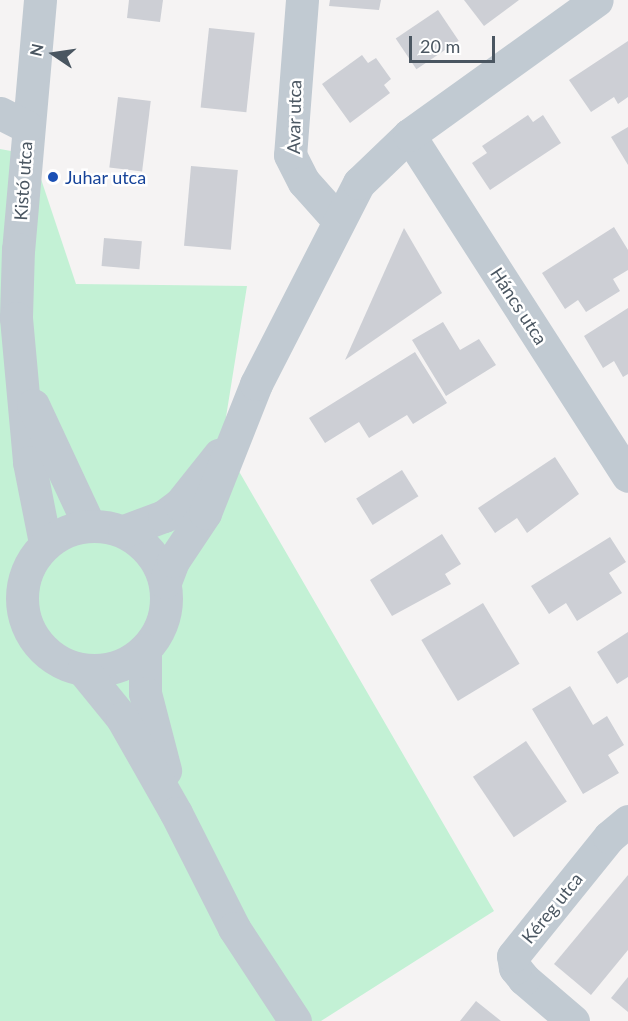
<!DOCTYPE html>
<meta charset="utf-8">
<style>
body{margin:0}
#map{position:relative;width:628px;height:1021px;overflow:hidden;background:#f5f3f3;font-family:Lato,sans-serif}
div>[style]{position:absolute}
.green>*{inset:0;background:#c3f1d5}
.building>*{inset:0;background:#cdcfd5;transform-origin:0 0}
.minor>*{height:33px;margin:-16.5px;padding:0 16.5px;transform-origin:16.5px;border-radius:16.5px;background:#c1cad2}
.minor>.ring{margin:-16.5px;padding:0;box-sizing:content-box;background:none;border:33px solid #c1cad2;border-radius:50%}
.dots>*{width:16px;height:16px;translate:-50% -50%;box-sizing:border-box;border:3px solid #fff;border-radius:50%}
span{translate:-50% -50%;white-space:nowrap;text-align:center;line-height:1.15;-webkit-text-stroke:5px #fff;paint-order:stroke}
.street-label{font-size:18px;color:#4a5661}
.transit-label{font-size:18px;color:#164399}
.left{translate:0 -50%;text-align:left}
.north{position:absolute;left:24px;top:24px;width:60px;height:60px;-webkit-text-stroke:4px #fff;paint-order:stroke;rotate:283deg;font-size:16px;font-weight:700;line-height:24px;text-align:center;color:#4a5661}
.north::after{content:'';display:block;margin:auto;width:21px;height:27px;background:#4a5661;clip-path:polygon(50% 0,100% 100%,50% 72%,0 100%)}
.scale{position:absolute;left:409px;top:36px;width:86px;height:27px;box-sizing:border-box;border:3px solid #4a5661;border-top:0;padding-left:8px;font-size:18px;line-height:21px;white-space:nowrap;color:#4a5661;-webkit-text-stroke:4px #fff;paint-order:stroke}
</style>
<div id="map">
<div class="green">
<div style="clip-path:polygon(0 149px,33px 155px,76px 284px,247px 286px,222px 442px,494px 911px,321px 1021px,0 1021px)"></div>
</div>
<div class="building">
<div style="clip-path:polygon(129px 0,163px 0,160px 22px,127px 18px)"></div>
<div style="clip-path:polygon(330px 0,381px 0,379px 10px,329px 6px)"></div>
<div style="clip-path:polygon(464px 0,519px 0,484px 26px)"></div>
<div style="left:438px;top:10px;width:37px;height:51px;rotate:56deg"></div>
<div style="left:209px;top:28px;width:46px;height:80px;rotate:6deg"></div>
<div style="clip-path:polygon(628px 41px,628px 97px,618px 104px,614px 97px,591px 112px,569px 80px)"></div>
<div style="clip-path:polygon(362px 55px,368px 63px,376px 58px,391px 79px,384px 85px,390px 93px,350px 123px,322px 84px)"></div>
<div style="left:118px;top:97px;width:33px;height:71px;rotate:7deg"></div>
<div style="clip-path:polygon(528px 115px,533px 122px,543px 115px,561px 143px,490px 190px,472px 163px,487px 153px,482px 146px)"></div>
<div style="clip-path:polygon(628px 127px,628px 165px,611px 137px)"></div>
<div style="left:191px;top:166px;width:47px;height:80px;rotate:5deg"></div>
<div style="clip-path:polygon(614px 227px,628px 250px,628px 270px,613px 279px,620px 291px,586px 312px,578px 300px,565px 309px,542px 273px)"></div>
<div style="clip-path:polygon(404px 228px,442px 293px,345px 360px)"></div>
<div style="left:104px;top:238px;width:38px;height:28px;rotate:5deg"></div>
<div style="clip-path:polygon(628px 308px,628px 374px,623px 377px,614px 361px,603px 368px,584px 336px)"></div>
<div style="clip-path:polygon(443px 322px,460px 350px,479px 339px,496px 365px,446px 396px,412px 340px)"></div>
<div style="clip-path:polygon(415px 352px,447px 403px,413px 424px,407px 415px,369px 438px,359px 422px,325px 443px,309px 418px)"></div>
<div style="clip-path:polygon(555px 457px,579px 494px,527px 533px,517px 518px,495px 533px,478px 508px)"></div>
<div style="left:402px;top:470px;width:31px;height:54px;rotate:58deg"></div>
<div style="clip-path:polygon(442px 534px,461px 564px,445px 574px,451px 584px,392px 616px,370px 580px)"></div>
<div style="clip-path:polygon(610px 537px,626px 562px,609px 573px,622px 593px,577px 621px,566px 603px,549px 614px,531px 586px)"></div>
<div style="left:483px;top:603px;width:71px;height:72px;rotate:59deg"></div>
<div style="clip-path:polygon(628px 632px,628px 677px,617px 684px,597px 652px)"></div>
<div style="clip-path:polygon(570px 686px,593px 725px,607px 716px,624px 745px,608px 755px,619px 773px,583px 794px,532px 709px)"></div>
<div style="left:526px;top:741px;width:73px;height:64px;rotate:56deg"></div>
<div style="clip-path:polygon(628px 875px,628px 950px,591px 995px,554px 964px)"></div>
<div style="clip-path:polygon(628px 977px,628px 1012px,611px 998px)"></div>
<div style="clip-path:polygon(476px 1001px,501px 1021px,460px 1021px)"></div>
</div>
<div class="minor">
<div style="left:40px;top:0;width:250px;rotate:95deg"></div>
<div style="left:18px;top:249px;width:69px;rotate:91.7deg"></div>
<div style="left:16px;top:318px;width:145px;rotate:84.8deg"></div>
<div style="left:29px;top:462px;width:83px;rotate:78.8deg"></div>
<div style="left:302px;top:0;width:155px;rotate:94.4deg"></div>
<div style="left:290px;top:155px;width:30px;rotate:63deg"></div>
<div style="left:304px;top:182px;width:50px;rotate:48.3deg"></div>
<div style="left:0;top:113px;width:30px;rotate:27deg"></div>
<div style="left:409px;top:135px;width:405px;rotate:57.3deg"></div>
<div style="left:33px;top:405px;width:132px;rotate:65deg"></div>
<div class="ring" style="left:22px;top:526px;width:111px;height:111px"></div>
<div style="left:124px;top:531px;width:43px;rotate:-20.6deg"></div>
<div style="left:164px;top:516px;width:20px;rotate:-37deg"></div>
<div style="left:180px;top:504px;width:63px;rotate:-51.5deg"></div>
<div style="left:165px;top:582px;width:22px;rotate:-69deg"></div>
<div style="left:173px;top:561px;width:58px;rotate:-56.3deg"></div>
<div style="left:205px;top:513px;width:139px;rotate:-68.4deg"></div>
<div style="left:256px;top:384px;width:226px;rotate:-62.9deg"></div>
<div style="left:359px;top:183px;width:69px;rotate:-43.8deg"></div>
<div style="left:409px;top:135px;width:231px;rotate:-35.7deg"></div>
<div style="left:145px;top:650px;width:43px;rotate:90deg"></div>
<div style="left:145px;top:693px;width:80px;rotate:75.4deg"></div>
<div style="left:83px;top:670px;width:62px;rotate:50.9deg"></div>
<div style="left:122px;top:718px;width:109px;rotate:60.4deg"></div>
<div style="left:176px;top:813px;width:129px;rotate:63.2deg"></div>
<div style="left:234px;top:928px;width:111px;rotate:56.7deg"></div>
<div style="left:573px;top:1021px;width:65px;rotate:-139.4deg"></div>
<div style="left:524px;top:979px;width:14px;rotate:-129deg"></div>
<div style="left:515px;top:968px;width:12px;rotate:-99deg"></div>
<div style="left:513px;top:956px;width:153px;rotate:-51.1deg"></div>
<div style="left:609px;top:837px;width:25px;rotate:-40deg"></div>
</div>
<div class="dots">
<div style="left:53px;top:177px;background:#1a4fb4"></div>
</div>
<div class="street-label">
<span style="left:294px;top:117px;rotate:-89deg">Avar utca</span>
<span style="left:23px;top:181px;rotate:-86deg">Kistó utca</span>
<span style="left:519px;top:306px;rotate:57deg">Háncs utca</span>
<span style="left:552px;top:908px;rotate:-51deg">Kéreg utca</span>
</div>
<div class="transit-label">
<span class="left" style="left:65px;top:177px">Juhar utca</span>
</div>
<div class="north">N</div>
<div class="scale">20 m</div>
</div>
